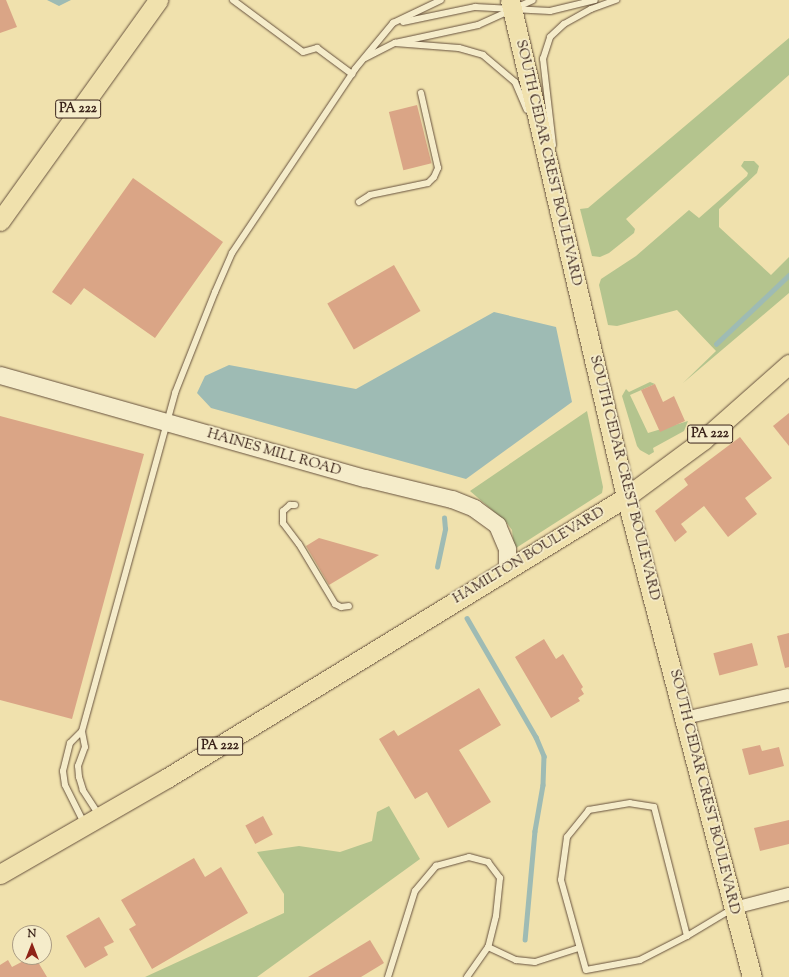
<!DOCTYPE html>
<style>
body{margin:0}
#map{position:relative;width:789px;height:977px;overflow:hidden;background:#f0e1ad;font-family:"Sorts Mill Goudy",serif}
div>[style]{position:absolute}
.green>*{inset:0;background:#b4c48e}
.water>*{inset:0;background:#9ebbb4}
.stream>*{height:4.5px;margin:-2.25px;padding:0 2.25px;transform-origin:2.25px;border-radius:2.25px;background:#9ebbb4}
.building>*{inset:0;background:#daa586;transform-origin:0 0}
.roads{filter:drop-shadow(0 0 1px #67523e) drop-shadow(0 0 1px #67523e)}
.lane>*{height:6px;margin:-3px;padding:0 3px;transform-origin:3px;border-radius:3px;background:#f5ecca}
.street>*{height:12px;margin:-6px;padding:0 6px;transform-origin:6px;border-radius:6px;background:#f5ecca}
.secondary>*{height:17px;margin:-8.5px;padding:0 8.5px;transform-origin:8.5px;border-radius:8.5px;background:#f5ecca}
.primary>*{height:19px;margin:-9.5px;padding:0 9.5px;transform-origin:9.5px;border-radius:9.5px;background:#f0e1ad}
span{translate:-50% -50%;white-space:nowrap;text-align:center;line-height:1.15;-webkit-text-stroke:3.5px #f5ecca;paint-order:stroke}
.shield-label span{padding:1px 3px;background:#f5ecca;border:1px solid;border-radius:3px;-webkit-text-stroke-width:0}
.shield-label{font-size:13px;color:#392219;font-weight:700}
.street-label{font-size:14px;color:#392219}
.north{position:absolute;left:12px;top:925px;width:40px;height:40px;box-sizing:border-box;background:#f5ecca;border:1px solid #aa9b83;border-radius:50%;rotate:0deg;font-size:11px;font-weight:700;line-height:16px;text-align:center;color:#392219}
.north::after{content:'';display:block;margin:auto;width:14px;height:18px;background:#8f2418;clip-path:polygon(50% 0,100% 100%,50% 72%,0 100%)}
</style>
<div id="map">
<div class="green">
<div style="clip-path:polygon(789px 38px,789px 75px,626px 219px,635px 229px,634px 233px,609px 253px,600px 257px,592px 256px,580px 209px,588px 208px)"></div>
<div style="clip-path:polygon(744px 161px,754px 161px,759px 166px,757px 173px,719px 209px,719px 227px,771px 275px,789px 257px,789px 293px,683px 383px,716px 351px,677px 310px,617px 326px,608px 325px,599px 285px,601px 279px,636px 256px,689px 210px,699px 218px,747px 176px,748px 173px,741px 166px)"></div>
<div style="clip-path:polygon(650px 382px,655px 384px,630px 395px,648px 433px,688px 421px,684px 431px,653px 448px,654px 452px,649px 455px,640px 450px,637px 446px,622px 396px,626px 389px,629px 392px)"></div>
<div style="clip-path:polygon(587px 411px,603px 487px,602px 493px,516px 548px,514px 547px,512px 530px,507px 523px,470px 491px)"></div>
<div style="clip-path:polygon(389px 806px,420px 859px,257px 977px,145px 977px,284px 913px,284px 894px,257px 852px,299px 846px,340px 852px,372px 841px,377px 812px)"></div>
</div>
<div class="water">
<div style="clip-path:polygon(47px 0,71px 0,59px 6px)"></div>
<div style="clip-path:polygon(494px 312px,556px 327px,572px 402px,466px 479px,211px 408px,197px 393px,205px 376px,229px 365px,356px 389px)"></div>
</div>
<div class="stream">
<div style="left:716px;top:344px;width:100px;rotate:-43.4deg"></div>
<div style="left:437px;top:567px;width:39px;rotate:-78deg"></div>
<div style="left:445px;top:529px;width:11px;rotate:-95deg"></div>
<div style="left:467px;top:618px;width:138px;rotate:59.9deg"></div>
<div style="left:536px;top:737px;width:21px;rotate:67deg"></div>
<div style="left:544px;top:756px;width:29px;rotate:92deg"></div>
<div style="left:543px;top:785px;width:47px;rotate:99.9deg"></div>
<div style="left:535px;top:831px;width:109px;rotate:95.2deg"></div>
</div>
<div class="building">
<div style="clip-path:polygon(0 0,6px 0,17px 27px,0 33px)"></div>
<div style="left:417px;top:105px;width:60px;height:29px;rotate:76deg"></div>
<div style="clip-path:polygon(133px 178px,223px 242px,155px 338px,84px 288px,71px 305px,52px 292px)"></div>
<div style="left:394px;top:265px;width:53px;height:77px;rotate:60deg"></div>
<div style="clip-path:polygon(655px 384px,663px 402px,674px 396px,685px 421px,660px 432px,641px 390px)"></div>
<div style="clip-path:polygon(789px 413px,789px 446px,773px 426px)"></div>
<div style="clip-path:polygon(0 416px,144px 454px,72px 719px,0 700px)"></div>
<div style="clip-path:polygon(740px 437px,772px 478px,745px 498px,757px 514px,728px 537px,704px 506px,681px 524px,687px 532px,675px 542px,655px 511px,688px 485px,684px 479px)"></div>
<div style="clip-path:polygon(319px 538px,379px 555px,329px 585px,306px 546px)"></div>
<div style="clip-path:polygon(789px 633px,789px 667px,785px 668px,777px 636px)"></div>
<div style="clip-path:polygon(544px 639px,556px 659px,563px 654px,583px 687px,581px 689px,584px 694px,578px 698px,580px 701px,551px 718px,515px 657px)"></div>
<div style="left:752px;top:643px;width:23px;height:40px;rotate:75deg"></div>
<div style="clip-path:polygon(479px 688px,501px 725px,459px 750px,491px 802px,448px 828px,427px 792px,415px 799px,379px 739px,394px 730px,398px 736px)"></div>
<div style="clip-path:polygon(760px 745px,762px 751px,779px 747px,784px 766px,749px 775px,742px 749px)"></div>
<div style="left:263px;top:816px;width:21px;height:20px;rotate:62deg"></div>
<div style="clip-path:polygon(789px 820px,789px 844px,760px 851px,754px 828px)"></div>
<div style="clip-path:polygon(194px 858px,205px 877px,221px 867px,248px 913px,152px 969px,129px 929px,136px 925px,121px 900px)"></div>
<div style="clip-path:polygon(99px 917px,114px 942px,104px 947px,108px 955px,85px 968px,66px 936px)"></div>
<div style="clip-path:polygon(370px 940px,384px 963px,361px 977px,308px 977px)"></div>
<div style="clip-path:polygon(31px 957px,35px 957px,47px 977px,0 977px,0 965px,8px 960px,12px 967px)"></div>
</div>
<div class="roads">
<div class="lane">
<div style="left:233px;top:0;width:87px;rotate:36.6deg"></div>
<div style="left:303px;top:52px;width:15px;rotate:-16deg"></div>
<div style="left:317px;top:48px;width:44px;rotate:36.6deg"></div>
<div style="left:403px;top:22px;width:74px;rotate:-11.8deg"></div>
<div style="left:475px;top:7px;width:75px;rotate:3.1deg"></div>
<div style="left:550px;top:11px;width:46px;rotate:-13.7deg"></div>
<div style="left:395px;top:43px;width:64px;rotate:4.5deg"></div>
<div style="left:459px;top:48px;width:25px;rotate:16deg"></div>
<div style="left:483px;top:55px;width:42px;rotate:40.2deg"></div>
<div style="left:515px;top:82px;width:30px;rotate:67deg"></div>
<div style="left:365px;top:58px;width:34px;rotate:-27deg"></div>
<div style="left:395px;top:43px;width:85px;rotate:-12.2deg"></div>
<div style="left:478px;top:25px;width:60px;rotate:-24.4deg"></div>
<div style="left:553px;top:145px;width:87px;rotate:-96.6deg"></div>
<div style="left:543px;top:59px;width:23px;rotate:-72deg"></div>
<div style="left:550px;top:37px;width:19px;rotate:-43deg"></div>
<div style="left:564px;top:24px;width:31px;rotate:-29deg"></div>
<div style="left:591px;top:9px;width:27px;rotate:-20deg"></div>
<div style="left:359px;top:202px;width:13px;rotate:-32deg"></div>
<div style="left:370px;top:195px;width:59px;rotate:-11.7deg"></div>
<div style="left:428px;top:183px;width:8px;rotate:-45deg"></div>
<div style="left:434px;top:177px;width:10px;rotate:-66deg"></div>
<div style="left:438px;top:168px;width:77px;rotate:-102.8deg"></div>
<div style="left:295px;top:505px;width:5px;rotate:180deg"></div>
<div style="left:290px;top:505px;width:9px;rotate:139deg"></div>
<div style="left:283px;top:511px;width:12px;rotate:90deg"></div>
<div style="left:283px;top:523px;width:26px;rotate:53deg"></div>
<div style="left:299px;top:544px;width:70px;rotate:59deg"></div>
<div style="left:335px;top:604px;width:7px;rotate:27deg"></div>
<div style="left:341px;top:607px;width:8px;rotate:-7deg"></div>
<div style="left:82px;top:731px;width:17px;rotate:135deg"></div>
<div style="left:70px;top:743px;width:29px;rotate:104deg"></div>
<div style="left:63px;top:771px;width:14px;rotate:82deg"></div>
<div style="left:65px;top:785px;width:42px;rotate:63.4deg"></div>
<div style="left:99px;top:815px;width:30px;rotate:-123deg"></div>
<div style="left:83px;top:790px;width:14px;rotate:-107deg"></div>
<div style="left:79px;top:777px;width:11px;rotate:-95deg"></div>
<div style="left:78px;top:766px;width:20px;rotate:-70deg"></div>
<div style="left:85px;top:747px;width:16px;rotate:-101deg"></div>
<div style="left:82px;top:731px;width:351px;rotate:-74.6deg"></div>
<div style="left:175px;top:393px;width:109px;rotate:-68.4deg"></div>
<div style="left:215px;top:292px;width:43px;rotate:-66.4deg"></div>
<div style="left:232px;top:253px;width:221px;rotate:-56.2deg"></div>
<div style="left:355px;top:69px;width:60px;rotate:-50.4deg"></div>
<div style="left:393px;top:23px;width:53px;rotate:-25.6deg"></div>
<div style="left:687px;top:936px;width:133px;rotate:-104.3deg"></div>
<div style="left:654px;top:807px;width:24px;rotate:-171deg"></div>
<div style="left:630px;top:803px;width:42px;rotate:170.3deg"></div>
<div style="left:589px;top:810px;width:35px;rotate:129deg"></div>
<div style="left:567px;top:837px;width:43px;rotate:97.9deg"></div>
<div style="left:561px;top:880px;width:93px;rotate:74.5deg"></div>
<div style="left:586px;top:970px;width:55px;rotate:-10.5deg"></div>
<div style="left:640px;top:960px;width:53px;rotate:-27.1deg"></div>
<div style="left:687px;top:936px;width:52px;rotate:-31deg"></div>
<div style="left:388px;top:977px;width:90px;rotate:-72.6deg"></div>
<div style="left:415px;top:891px;width:33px;rotate:-50deg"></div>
<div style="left:436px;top:866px;width:34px;rotate:-15deg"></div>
<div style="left:469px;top:857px;width:20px;rotate:15deg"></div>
<div style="left:488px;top:862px;width:20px;rotate:53deg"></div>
<div style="left:500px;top:878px;width:38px;rotate:96deg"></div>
<div style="left:496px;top:916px;width:32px;rotate:104deg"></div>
<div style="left:467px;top:977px;width:37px;rotate:-55deg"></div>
<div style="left:488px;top:947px;width:31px;rotate:25deg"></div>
<div style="left:516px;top:960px;width:19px;rotate:6deg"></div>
<div style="left:535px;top:962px;width:46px;rotate:-17.7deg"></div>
</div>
<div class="street">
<div style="left:684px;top:718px;width:107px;rotate:-12.4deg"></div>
<div style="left:734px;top:908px;width:57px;rotate:-14.3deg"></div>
</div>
<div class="secondary">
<div style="left:0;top:375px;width:379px;rotate:15.8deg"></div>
<div style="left:365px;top:478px;width:89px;rotate:13.6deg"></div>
<div style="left:452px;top:499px;width:24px;rotate:22deg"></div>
<div style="left:474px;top:508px;width:29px;rotate:36deg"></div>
<div style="left:497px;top:525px;width:26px;rotate:67deg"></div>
<div style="left:507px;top:549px;width:22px;rotate:90deg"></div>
</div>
<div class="primary">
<div style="left:510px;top:0;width:510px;rotate:76.86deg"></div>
<div style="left:626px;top:497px;width:496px;rotate:75.3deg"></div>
<div style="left:0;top:221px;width:272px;rotate:-54.4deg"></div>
<div style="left:0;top:874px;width:193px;rotate:-29.9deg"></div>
<div style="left:167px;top:778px;width:538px;rotate:-31.47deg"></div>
<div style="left:626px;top:497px;width:96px;rotate:-36.5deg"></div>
<div style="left:703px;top:440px;width:115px;rotate:-41.5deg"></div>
</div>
</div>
<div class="shield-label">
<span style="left:78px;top:109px">PA 222</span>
<span style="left:710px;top:434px">PA 222</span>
<span style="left:220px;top:746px">PA 222</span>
</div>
<div class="street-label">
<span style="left:548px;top:163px;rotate:77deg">SOUTH CEDAR CREST BOULEVARD</span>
<span style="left:274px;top:453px;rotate:16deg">HAINES MILL ROAD</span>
<span style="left:624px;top:478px;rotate:76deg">SOUTH CEDAR CREST BOULEVARD</span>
<span style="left:529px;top:556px;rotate:-31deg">HAMILTON BOULEVARD</span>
<span style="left:704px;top:792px;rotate:76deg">SOUTH CEDAR CREST BOULEVARD</span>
</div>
<div class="north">N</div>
</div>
